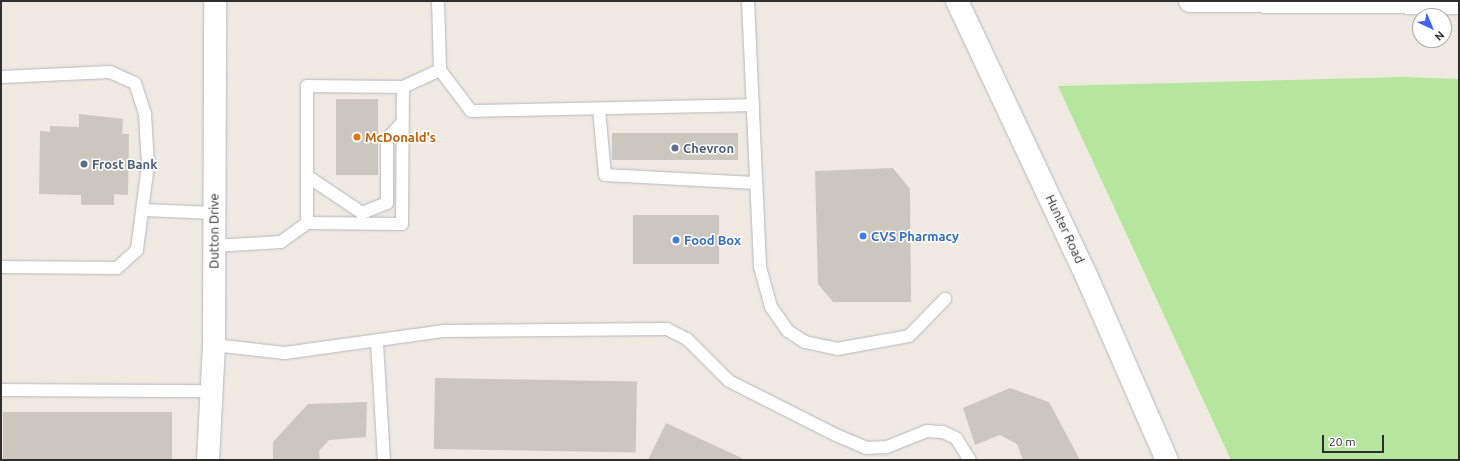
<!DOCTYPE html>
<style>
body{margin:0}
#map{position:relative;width:1460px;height:461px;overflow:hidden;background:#efe9e1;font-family:Ubuntu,sans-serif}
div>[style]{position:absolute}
.green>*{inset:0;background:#b6e59e}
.building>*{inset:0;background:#cbc7bf;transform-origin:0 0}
.roads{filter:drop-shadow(0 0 1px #b4b7c1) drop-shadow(0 0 1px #b4b7c1)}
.service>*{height:12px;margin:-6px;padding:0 6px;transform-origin:6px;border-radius:6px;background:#fff}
.minor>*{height:22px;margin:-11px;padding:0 11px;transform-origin:11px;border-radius:11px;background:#fff}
.secondary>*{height:22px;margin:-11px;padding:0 11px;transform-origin:11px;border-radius:11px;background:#fff}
.dots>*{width:11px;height:11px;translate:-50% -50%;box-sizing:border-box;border:2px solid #fff;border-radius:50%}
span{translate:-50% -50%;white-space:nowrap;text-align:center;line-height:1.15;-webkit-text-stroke:3px #fff;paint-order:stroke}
.food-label{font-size:13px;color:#c56008;font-weight:700}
.left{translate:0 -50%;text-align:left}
.service-label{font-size:13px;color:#4e5e75;font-weight:700}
.street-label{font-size:13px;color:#2e2e2e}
.shop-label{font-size:13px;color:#366cbe;font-weight:700}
.frame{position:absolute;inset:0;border:2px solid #2e2e2e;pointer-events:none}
.north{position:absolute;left:1412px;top:8px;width:40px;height:40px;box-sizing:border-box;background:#fff;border:1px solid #ababab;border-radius:50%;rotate:136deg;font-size:11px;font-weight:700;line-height:16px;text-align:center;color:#2e2e2e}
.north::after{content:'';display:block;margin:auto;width:14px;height:18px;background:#4264fb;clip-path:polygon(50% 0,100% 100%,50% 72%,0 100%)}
.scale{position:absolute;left:1322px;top:435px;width:62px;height:18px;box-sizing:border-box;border:2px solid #2e2e2e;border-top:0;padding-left:5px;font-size:12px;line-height:14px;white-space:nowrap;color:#2e2e2e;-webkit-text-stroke:3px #fff;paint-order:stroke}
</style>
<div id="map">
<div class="green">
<div style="clip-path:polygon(1404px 77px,1459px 79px,1459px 460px,1231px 460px,1058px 86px)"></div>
</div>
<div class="building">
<div style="left:336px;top:99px;width:42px;height:76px"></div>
<div style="clip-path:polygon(79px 114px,123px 119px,122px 134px,129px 134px,128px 195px,114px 194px,114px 205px,81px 205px,81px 195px,39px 194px,40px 131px,50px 132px,50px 126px,79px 127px)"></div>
<div style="left:738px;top:133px;width:27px;height:126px;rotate:90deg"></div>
<div style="clip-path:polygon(893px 168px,910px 189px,911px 302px,833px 302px,818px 284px,815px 171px)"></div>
<div style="left:719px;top:215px;width:49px;height:86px;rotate:90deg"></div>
<div style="left:435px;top:378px;width:202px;height:71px;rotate:1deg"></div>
<div style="clip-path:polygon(1010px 388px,1049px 402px,1080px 460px,1023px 460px,1017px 444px,1000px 435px,975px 445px,963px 408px)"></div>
<div style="clip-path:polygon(367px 402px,366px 437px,329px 440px,319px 451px,320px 460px,273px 460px,273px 442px,308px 404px)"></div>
<div style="left:3px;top:412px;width:169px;height:48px"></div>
<div style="clip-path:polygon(666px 423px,746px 460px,648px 460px)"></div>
</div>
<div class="roads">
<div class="service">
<div style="left:438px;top:1px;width:69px;rotate:88.3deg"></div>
<div style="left:440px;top:70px;width:51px;rotate:52.9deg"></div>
<div style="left:471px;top:111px;width:282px;rotate:-1.2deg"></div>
<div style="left:748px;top:1px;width:266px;rotate:87.4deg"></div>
<div style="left:760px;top:267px;width:41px;rotate:74.6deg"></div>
<div style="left:771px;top:307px;width:29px;rotate:55deg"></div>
<div style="left:788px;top:331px;width:20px;rotate:33deg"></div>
<div style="left:805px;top:342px;width:33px;rotate:12deg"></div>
<div style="left:837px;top:349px;width:73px;rotate:-10.2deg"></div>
<div style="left:909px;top:336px;width:52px;rotate:-45.8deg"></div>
<div style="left:1px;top:77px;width:109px;rotate:-2.6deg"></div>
<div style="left:110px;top:72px;width:27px;rotate:24deg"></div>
<div style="left:135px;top:83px;width:33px;rotate:72deg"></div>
<div style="left:145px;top:114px;width:51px;rotate:86.6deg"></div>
<div style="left:148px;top:165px;width:86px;rotate:97.4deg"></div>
<div style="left:137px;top:250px;width:27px;rotate:138deg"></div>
<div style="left:117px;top:268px;width:116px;rotate:-179.5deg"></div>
<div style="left:599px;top:109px;width:66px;rotate:84.8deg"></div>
<div style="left:605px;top:175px;width:150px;rotate:3.1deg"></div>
<div style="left:307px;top:176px;width:66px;rotate:33.9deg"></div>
<div style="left:362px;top:213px;width:27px;rotate:-22deg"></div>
<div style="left:387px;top:203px;width:64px;rotate:-90deg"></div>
<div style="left:387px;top:139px;width:22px;rotate:-47deg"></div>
<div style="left:144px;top:210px;width:70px;rotate:2.5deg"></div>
<div style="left:307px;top:223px;width:95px;rotate:0.6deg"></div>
<div style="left:402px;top:224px;width:137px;rotate:-89.6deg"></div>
<div style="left:214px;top:246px;width:67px;rotate:-3.4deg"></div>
<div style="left:281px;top:242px;width:32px;rotate:-36deg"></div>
<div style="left:307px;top:223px;width:137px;rotate:-90deg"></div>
<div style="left:307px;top:86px;width:96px;rotate:0.6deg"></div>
<div style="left:403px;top:87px;width:41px;rotate:-24.7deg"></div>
<div style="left:377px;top:343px;width:117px;rotate:86.6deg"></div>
<div style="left:214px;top:345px;width:71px;rotate:6.4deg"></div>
<div style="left:285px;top:353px;width:161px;rotate:-7.9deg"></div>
<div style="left:444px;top:331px;width:223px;rotate:-0.5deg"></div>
<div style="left:667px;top:329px;width:22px;rotate:27deg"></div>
<div style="left:687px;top:339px;width:59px;rotate:45deg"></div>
<div style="left:729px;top:381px;width:120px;rotate:26.8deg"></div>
<div style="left:836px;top:435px;width:33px;rotate:23deg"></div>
<div style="left:866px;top:448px;width:21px;rotate:-3deg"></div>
<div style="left:887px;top:447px;width:43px;rotate:-21.8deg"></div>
<div style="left:927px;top:431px;width:16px;rotate:4deg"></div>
<div style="left:943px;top:432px;width:14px;rotate:25deg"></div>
<div style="left:956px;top:438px;width:26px;rotate:58deg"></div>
<div style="left:1px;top:390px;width:209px;rotate:0.3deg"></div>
</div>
<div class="minor">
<div style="left:208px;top:460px;width:115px;rotate:-87deg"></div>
<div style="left:214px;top:345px;width:344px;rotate:-89.8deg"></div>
</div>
<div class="secondary">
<div style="left:957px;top:1px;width:303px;rotate:64.8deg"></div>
<div style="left:1086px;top:275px;width:202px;rotate:66.4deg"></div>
<div style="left:1190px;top:1px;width:269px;rotate:0.4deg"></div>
</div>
</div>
<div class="dots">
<div style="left:357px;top:137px;background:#e8710a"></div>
<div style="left:675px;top:148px;background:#5c6f8a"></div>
<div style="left:84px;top:164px;background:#5c6f8a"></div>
<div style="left:863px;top:236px;background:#3f7fe0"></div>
<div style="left:676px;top:240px;background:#3f7fe0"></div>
</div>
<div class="food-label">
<span class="left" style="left:365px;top:137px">McDonald's</span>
</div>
<div class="service-label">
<span class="left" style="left:683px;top:148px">Chevron</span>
<span class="left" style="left:92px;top:164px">Frost Bank</span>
</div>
<div class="street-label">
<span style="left:1065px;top:229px;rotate:65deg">Hunter Road</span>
<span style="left:214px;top:231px;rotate:-90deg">Dutton Drive</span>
</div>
<div class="shop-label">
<span class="left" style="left:871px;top:236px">CVS Pharmacy</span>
<span class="left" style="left:684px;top:240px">Food Box</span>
</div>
<div class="frame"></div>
<div class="north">N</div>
<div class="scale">20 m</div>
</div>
